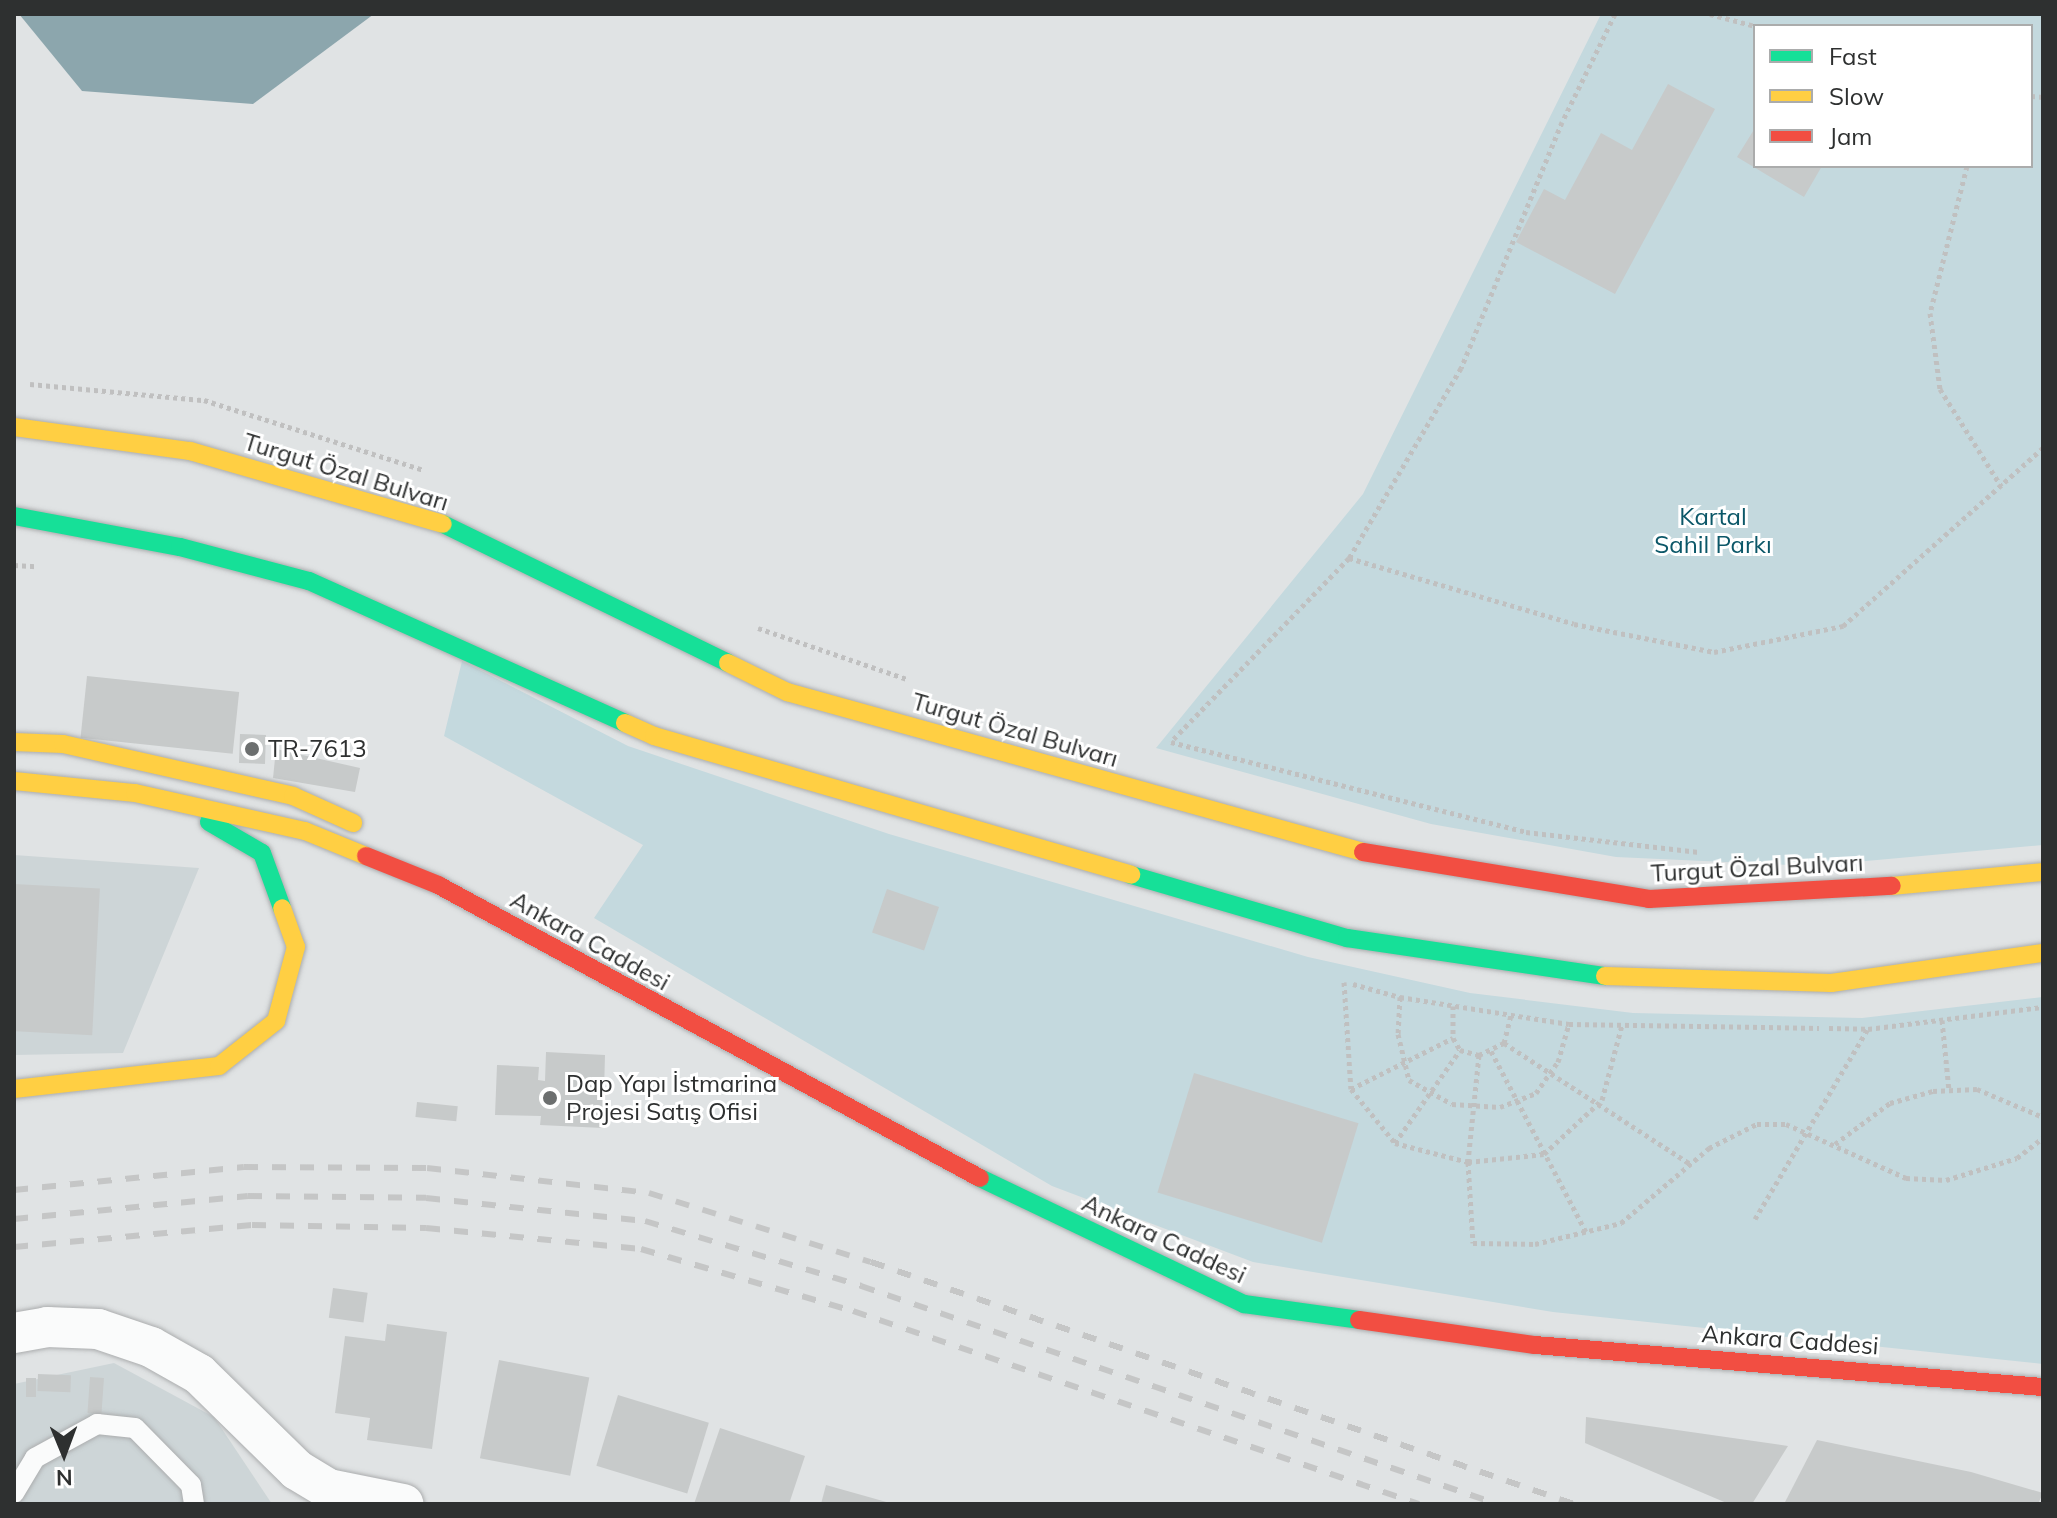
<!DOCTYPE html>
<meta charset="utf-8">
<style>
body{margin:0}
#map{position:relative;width:2057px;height:1518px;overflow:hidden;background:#e0e3e4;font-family:Mulish,sans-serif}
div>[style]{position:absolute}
.built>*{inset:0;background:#cdd5d7}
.green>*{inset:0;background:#c4d9de}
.water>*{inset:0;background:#8ca6ad}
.building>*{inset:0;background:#c7caca;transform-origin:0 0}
.path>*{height:5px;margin-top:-2.5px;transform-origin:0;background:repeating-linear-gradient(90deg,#c0c0c0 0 4px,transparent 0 8px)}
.roads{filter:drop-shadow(0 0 2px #abadae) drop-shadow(0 0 2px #abadae)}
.lane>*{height:20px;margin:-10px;padding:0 10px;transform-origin:10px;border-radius:10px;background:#fafbfb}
.street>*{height:40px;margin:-20px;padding:0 20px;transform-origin:20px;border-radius:20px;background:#fafbfb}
.fast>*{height:18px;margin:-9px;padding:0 9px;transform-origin:9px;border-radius:9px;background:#16e098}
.slow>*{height:18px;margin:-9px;padding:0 9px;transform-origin:9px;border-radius:9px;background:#ffcf43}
.jam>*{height:18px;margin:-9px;padding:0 9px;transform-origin:9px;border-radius:9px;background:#f24e42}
.rail>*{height:6px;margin-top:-3px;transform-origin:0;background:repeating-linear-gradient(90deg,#c5c6c6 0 14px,transparent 0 28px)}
.dots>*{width:22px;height:22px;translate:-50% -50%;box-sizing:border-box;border:4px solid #fff;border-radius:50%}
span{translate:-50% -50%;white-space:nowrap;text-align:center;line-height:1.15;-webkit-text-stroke:6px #fff;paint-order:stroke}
.street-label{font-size:24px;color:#2e3030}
.park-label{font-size:24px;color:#0b5768}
.poi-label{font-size:24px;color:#2e3030}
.left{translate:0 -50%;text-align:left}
.frame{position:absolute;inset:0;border:16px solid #2e3030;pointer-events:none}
.legend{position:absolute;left:1753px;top:24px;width:280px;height:144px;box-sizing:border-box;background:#fff;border:2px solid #abacac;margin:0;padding:10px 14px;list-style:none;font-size:24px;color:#2e3030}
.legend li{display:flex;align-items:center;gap:16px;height:40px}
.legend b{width:40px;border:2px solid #abacac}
.north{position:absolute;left:24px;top:1414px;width:80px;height:80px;-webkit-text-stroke:6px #fff;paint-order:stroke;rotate:179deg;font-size:22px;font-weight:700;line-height:32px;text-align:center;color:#2e3030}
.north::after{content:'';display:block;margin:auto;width:28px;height:36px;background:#2e3030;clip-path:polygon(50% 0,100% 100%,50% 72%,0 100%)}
</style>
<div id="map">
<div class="built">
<div style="clip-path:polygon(14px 855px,199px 868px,123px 1053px,14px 1055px)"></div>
<div style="clip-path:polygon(114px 1363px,214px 1417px,272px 1504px,14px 1504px,14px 1384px)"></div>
</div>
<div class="green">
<div style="clip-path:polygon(evenodd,1601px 14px,2043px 16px,2043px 845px,1811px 866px,1616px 857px,1431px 824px,1156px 748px,1363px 494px,1601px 14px,1755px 26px,2031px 26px,2031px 166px,1755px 166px,1755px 26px)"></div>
<div style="clip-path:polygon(462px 661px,628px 746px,889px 834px,1308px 957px,1470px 993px,1633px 1013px,1862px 1018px,2043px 997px,2043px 1364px,1553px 1312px,1253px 1262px,1052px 1186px,594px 918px,643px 845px,444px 736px)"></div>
</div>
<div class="water">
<div style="clip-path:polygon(19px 14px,374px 14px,253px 104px,82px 91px)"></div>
</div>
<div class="building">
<div style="clip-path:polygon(1668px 84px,1715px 109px,1615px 294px,1516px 242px,1544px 189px,1565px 200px,1601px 133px,1632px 150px)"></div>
<div style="clip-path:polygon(1755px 128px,1755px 166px,1822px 166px,1804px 197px,1737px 157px)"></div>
<div style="left:87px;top:676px;width:153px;height:62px;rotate:6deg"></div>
<div style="left:240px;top:734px;width:26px;height:29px;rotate:2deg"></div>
<div style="clip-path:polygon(276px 749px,360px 768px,355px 792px,273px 778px)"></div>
<div style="left:14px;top:884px;width:86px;height:147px;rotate:3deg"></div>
<div style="left:887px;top:889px;width:55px;height:46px;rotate:19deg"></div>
<div style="clip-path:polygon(546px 1052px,605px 1055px,603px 1128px,540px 1125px,541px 1116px,495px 1115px,497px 1065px,539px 1067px,538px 1080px,545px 1081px)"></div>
<div style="left:1194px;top:1073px;width:172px;height:125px;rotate:17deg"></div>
<div style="left:417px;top:1102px;width:41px;height:15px;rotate:6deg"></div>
<div style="left:333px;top:1288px;width:35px;height:30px;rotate:8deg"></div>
<div style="clip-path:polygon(387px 1324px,447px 1332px,432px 1449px,367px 1440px,370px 1418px,335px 1413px,345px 1336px,385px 1341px)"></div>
<div style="left:499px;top:1360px;width:92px;height:100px;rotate:11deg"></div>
<div style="left:38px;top:1374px;width:33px;height:17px;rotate:2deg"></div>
<div style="left:90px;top:1377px;width:14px;height:36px;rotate:4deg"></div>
<div style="left:26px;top:1378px;width:10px;height:19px"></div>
<div style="left:618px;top:1395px;width:95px;height:74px;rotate:17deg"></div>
<div style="clip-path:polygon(1586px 1417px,1788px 1446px,1752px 1504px,1729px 1504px,1585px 1443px)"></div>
<div style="clip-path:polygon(720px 1428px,805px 1456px,789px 1504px,694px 1504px)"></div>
<div style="clip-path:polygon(1817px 1440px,1971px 1472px,2043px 1493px,2038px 1504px,1784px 1504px)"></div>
<div style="clip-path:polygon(826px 1485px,890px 1503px,890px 1504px,821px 1504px)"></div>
</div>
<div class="path">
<div style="left:1615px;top:14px;width:120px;rotate:116.1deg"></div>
<div style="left:1562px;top:122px;width:266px;rotate:112.3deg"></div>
<div style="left:1461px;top:368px;width:221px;rotate:120.5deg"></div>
<div style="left:1349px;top:558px;width:256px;rotate:134.1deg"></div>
<div style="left:1171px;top:742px;width:366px;rotate:14.2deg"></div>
<div style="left:1526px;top:832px;width:174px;rotate:6.6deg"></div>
<div style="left:1710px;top:14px;width:47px;rotate:14.9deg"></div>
<div style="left:2031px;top:96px;width:12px;rotate:5deg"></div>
<div style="left:1967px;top:166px;width:152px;rotate:104.1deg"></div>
<div style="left:1930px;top:313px;width:77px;rotate:82.5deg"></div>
<div style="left:1940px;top:389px;width:115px;rotate:57.8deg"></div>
<div style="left:30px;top:384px;width:175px;rotate:5.3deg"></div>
<div style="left:204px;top:400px;width:231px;rotate:17.7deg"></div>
<div style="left:1349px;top:558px;width:234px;rotate:16.3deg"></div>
<div style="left:1574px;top:624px;width:143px;rotate:11.3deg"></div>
<div style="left:1714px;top:652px;width:132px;rotate:-11.4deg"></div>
<div style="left:1843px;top:626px;width:268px;rotate:-41.7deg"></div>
<div style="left:14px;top:565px;width:22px;rotate:3deg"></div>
<div style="left:758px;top:628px;width:157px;rotate:18.9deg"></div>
<div style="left:1344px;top:982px;width:107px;rotate:86.3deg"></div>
<div style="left:1351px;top:1089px;width:70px;rotate:50.8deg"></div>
<div style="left:1395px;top:1143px;width:75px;rotate:14.6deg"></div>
<div style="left:1468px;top:1162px;width:76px;rotate:-6deg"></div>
<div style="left:1544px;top:1154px;width:79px;rotate:-43deg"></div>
<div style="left:1602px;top:1100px;width:78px;rotate:-75.1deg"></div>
<div style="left:1353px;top:984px;width:49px;rotate:15.5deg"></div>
<div style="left:1400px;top:997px;width:171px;rotate:9.1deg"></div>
<div style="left:1569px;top:1024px;width:250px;rotate:0.9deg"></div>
<div style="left:1400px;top:997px;width:37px;rotate:93deg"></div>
<div style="left:1398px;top:1034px;width:47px;rotate:76.6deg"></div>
<div style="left:1409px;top:1080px;width:49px;rotate:29.2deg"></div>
<div style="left:1452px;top:1104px;width:48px;rotate:3.6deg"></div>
<div style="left:1500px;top:1107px;width:39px;rotate:-21deg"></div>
<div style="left:1536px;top:1093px;width:38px;rotate:-55deg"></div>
<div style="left:1558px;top:1062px;width:40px;rotate:-74deg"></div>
<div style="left:1453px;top:1006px;width:32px;rotate:90deg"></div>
<div style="left:1453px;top:1038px;width:14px;rotate:60deg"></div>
<div style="left:1460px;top:1050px;width:20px;rotate:15deg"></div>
<div style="left:1479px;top:1055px;width:28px;rotate:-26deg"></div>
<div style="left:1504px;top:1043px;width:29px;rotate:-76deg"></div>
<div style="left:1942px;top:1020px;width:70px;rotate:84.3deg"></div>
<div style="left:1829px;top:1028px;width:39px;rotate:1deg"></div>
<div style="left:1868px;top:1029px;width:176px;rotate:-7.2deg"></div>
<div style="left:1504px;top:1043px;width:222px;rotate:33deg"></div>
<div style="left:1491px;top:1051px;width:204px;rotate:62.3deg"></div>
<div style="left:1479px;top:1055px;width:108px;rotate:95.9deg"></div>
<div style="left:1468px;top:1162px;width:81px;rotate:86.5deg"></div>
<div style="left:1473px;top:1243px;width:62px;rotate:0.9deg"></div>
<div style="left:1535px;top:1244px;width:89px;rotate:-13.7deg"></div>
<div style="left:1621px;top:1223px;width:116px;rotate:-40.4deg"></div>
<div style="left:1709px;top:1148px;width:54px;rotate:-26.6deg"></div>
<div style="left:1757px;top:1124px;width:29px"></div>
<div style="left:1786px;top:1124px;width:132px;rotate:24.2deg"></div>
<div style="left:1906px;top:1178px;width:40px;rotate:2.9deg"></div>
<div style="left:1946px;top:1180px;width:74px;rotate:-17.2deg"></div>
<div style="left:2017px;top:1158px;width:33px;rotate:-38deg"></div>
<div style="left:1351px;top:1089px;width:114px;rotate:-26.6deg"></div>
<div style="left:1395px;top:1143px;width:113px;rotate:-55deg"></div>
<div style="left:1835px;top:1144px;width:69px;rotate:-36.7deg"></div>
<div style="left:1890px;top:1103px;width:45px;rotate:-15.6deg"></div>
<div style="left:1933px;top:1091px;width:44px;rotate:-2.6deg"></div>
<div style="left:1977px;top:1089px;width:72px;rotate:23deg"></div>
<div style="left:1755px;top:1219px;width:220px;rotate:-59.3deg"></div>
</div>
<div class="roads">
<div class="lane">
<div style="left:14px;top:1493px;width:41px;rotate:-59deg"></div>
<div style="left:35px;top:1458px;width:71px;rotate:-28.7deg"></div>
<div style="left:97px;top:1424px;width:38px;rotate:6deg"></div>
<div style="left:135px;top:1428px;width:80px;rotate:45.5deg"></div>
<div style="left:191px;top:1485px;width:19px;rotate:81deg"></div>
</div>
<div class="street">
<div style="left:14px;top:1333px;width:34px;rotate:-10deg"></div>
<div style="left:47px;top:1327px;width:51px;rotate:2.2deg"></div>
<div style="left:98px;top:1329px;width:56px;rotate:18.8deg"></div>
<div style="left:151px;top:1347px;width:55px;rotate:29.4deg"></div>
<div style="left:199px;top:1374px;width:137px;rotate:44.4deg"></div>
<div style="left:297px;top:1470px;width:37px;rotate:31deg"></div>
<div style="left:329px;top:1489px;width:76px;rotate:11.5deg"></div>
</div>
<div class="fast">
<div style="left:14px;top:516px;width:169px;rotate:10.6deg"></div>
<div style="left:180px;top:547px;width:133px;rotate:14.8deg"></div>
<div style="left:309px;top:581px;width:346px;rotate:24.2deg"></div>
<div style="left:443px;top:524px;width:317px;rotate:26deg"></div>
<div style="left:209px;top:822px;width:61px;rotate:30.3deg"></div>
<div style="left:262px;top:853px;width:59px;rotate:70deg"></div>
<div style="left:1131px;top:875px;width:225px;rotate:16.3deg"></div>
<div style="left:1347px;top:938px;width:261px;rotate:8.4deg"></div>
<div style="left:980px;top:1178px;width:293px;rotate:25.5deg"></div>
<div style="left:1244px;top:1304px;width:116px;rotate:7.9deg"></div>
</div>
<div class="slow">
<div style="left:14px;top:427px;width:178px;rotate:7.8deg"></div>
<div style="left:190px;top:451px;width:263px;rotate:16.1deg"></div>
<div style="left:728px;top:663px;width:66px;rotate:26.2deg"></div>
<div style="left:787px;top:692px;width:598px;rotate:15.52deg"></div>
<div style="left:625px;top:723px;width:32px;rotate:24deg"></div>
<div style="left:654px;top:736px;width:497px;rotate:16.2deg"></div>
<div style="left:14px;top:742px;width:49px;rotate:2.3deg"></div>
<div style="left:63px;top:744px;width:236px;rotate:12.7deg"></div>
<div style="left:293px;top:796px;width:66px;rotate:24.2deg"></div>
<div style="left:14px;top:781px;width:122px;rotate:5.7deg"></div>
<div style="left:135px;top:793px;width:174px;rotate:12.6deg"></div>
<div style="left:305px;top:831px;width:66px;rotate:22.3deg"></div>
<div style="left:1892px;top:886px;width:152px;rotate:-5.3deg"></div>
<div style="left:1605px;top:976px;width:226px;rotate:1.8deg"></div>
<div style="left:1831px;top:983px;width:214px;rotate:-8.1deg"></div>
<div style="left:14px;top:1089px;width:206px;rotate:-6.4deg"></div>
<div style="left:219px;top:1066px;width:73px;rotate:-38.3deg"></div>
<div style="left:276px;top:1021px;width:77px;rotate:-74.9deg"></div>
<div style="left:296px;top:947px;width:41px;rotate:-109.7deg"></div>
</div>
<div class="jam">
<div style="left:1363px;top:852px;width:290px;rotate:9.3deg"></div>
<div style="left:1649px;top:899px;width:243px;rotate:-3.1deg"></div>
<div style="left:366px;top:856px;width:78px;rotate:21.9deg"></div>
<div style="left:438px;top:885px;width:616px;rotate:28.4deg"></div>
<div style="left:1359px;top:1320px;width:178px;rotate:8.1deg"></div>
<div style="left:1535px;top:1345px;width:510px;rotate:4.73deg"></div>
</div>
</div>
<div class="rail">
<div style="left:14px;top:1190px;width:231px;rotate:-5.7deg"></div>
<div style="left:244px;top:1167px;width:183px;rotate:0.3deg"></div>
<div style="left:427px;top:1168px;width:223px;rotate:6.4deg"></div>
<div style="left:649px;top:1193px;width:232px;rotate:17.3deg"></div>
<div style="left:871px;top:1262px;width:743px;rotate:19deg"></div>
<div style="left:14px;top:1219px;width:235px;rotate:-5.6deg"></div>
<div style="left:248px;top:1196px;width:178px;rotate:0.6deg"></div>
<div style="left:426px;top:1198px;width:220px;rotate:6deg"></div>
<div style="left:645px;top:1221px;width:226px;rotate:16.7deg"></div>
<div style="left:861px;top:1286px;width:672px;rotate:18.92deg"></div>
<div style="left:14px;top:1247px;width:239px;rotate:-5.3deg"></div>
<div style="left:252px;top:1225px;width:174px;rotate:1deg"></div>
<div style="left:426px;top:1228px;width:216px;rotate:5.6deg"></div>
<div style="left:641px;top:1249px;width:221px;rotate:16.3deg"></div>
<div style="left:853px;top:1311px;width:598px;rotate:18.83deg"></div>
</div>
<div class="dots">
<div style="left:252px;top:749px;background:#6c6f6f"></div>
<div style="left:550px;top:1098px;background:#6c6f6f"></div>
</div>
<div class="street-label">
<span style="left:346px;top:472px;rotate:17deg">Turgut Özal Bulvarı</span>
<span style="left:1015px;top:730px;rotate:16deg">Turgut Özal Bulvarı</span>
<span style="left:1757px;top:868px;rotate:-3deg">Turgut Özal Bulvarı</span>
<span style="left:590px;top:941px;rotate:29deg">Ankara Caddesi</span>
<span style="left:1164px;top:1239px;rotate:25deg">Ankara Caddesi</span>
<span style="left:1790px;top:1340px;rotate:4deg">Ankara Caddesi</span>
</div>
<div class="park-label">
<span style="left:1713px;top:531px">Kartal<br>Sahil Parkı</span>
</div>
<div class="poi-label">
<span class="left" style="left:268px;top:749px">TR-7613</span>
<span class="left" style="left:566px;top:1098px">Dap Yapı İstmarina<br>Projesi Satış Ofisi</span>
</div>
<div class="frame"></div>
<ul class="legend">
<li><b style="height:10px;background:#16e098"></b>Fast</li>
<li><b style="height:10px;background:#ffcf43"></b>Slow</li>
<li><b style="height:10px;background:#f24e42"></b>Jam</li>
</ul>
<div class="north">N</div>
</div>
